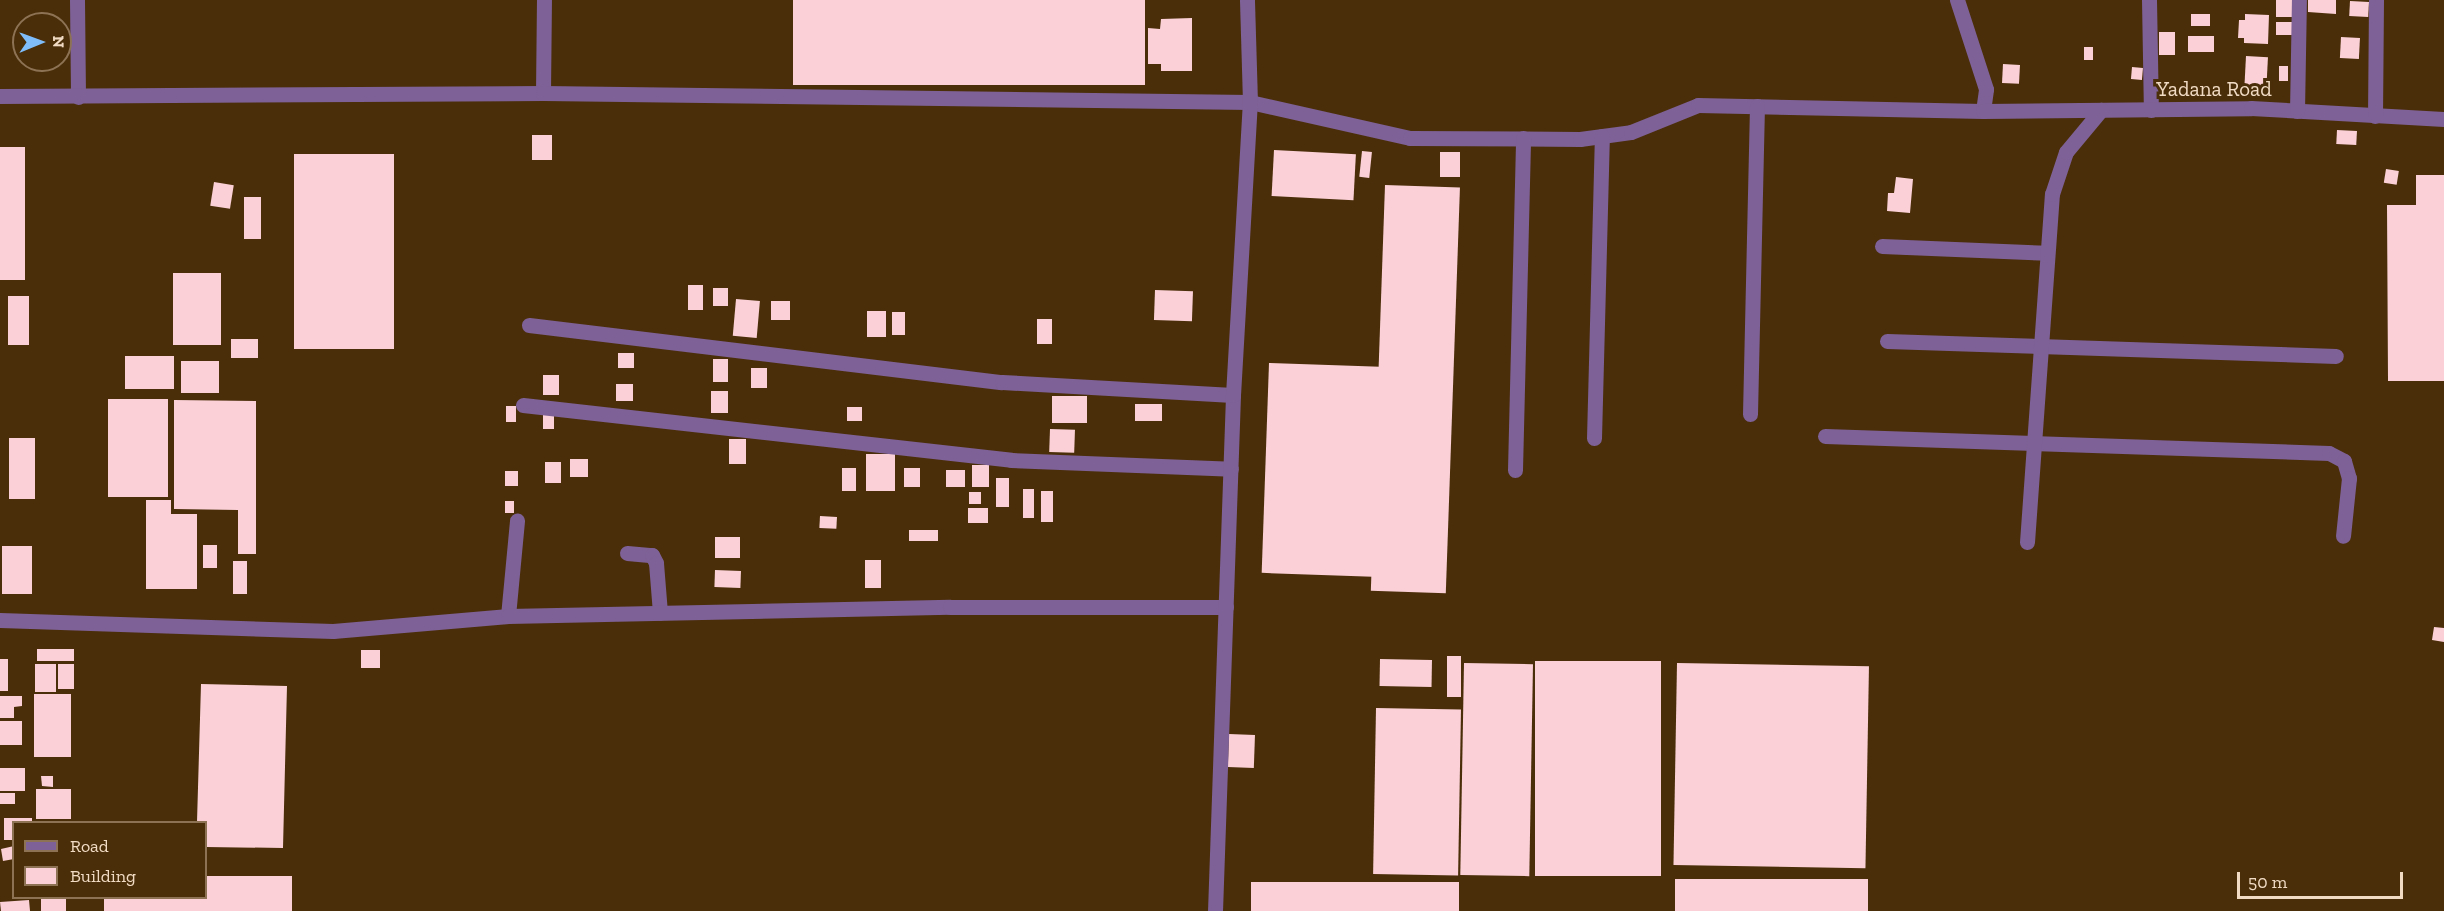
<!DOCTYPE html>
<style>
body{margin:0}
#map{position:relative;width:2444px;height:911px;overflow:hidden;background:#4a2e09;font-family:"Zilla Slab",serif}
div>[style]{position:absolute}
.building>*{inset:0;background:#fbd1d7;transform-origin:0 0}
.street>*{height:15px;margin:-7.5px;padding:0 7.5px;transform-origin:7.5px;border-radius:7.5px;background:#7e6196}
span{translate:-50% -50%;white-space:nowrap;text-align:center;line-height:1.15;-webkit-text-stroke:6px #4a2e09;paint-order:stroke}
.street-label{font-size:21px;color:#f1dbc4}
.legend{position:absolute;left:12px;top:821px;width:195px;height:78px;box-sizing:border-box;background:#4a2e09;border:2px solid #8d7354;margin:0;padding:8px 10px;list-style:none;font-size:18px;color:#f1dbc4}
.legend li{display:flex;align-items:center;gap:12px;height:30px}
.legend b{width:30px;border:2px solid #8d7354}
.north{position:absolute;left:12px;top:12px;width:60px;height:60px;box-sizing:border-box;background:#4a2e09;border:2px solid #8d7354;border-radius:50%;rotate:89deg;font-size:16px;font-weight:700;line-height:24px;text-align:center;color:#f1dbc4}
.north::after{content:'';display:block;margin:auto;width:21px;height:27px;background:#7fbdfa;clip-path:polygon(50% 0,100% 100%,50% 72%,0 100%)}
.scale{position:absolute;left:2237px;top:872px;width:166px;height:27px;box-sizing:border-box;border:3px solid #f1dbc4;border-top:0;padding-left:8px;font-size:18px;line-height:21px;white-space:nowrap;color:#f1dbc4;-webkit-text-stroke:4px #4a2e09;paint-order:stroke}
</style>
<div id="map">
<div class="building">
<div style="left:793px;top:0;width:352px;height:85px"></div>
<div style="left:2276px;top:0;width:17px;height:17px"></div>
<div style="clip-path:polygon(2308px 0,2336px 0,2336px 14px,2308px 12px)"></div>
<div style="left:2350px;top:1px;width:19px;height:15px;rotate:3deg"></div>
<div style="left:2191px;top:14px;width:19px;height:12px"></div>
<div style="clip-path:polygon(2245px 14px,2269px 15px,2268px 44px,2244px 43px,2244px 38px,2238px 38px,2239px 20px,2245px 20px)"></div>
<div style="clip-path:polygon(1192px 18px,1192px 71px,1161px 71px,1161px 64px,1148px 64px,1148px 28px,1160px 29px,1161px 19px)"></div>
<div style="left:2293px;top:22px;width:13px;height:17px;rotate:90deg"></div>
<div style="left:2159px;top:32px;width:16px;height:23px"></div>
<div style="left:2188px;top:36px;width:26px;height:16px"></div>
<div style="left:2341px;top:37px;width:19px;height:21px;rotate:3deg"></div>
<div style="left:2084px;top:47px;width:9px;height:13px"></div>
<div style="left:2246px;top:56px;width:22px;height:34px;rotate:3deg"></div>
<div style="left:2003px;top:64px;width:17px;height:19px;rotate:3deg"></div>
<div style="left:2279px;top:66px;width:9px;height:15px"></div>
<div style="left:2132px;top:67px;width:11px;height:12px;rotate:5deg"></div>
<div style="left:2337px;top:130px;width:20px;height:14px;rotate:3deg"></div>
<div style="left:532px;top:135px;width:20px;height:25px"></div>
<div style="left:0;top:147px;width:25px;height:133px"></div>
<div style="left:1274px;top:150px;width:82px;height:46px;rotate:3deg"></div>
<div style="left:1362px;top:151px;width:10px;height:26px;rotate:6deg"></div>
<div style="left:1440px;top:152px;width:20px;height:25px"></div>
<div style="left:294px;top:154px;width:100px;height:195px"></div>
<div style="left:2386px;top:169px;width:13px;height:14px;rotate:9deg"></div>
<div style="clip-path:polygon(2416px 175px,2444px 175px,2444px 381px,2388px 381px,2387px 205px,2416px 205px)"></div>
<div style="clip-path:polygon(1896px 177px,1913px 179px,1910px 213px,1887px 211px,1888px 193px,1894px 193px)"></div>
<div style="left:214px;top:182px;width:20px;height:24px;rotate:9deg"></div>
<div style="left:1385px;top:185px;width:75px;height:406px;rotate:2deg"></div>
<div style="left:244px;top:197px;width:17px;height:42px"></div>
<div style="left:221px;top:273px;width:72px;height:48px;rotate:90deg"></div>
<div style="left:688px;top:285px;width:15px;height:25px"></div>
<div style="left:728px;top:288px;width:18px;height:15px;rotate:90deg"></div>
<div style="left:1155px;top:290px;width:38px;height:30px;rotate:2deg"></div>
<div style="left:8px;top:296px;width:21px;height:49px"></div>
<div style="left:736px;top:299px;width:24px;height:37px;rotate:5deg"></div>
<div style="left:771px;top:301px;width:19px;height:19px"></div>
<div style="left:867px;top:311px;width:19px;height:26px"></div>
<div style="left:892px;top:312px;width:13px;height:23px"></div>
<div style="left:1037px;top:319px;width:15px;height:25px"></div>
<div style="left:231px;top:339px;width:27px;height:19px"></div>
<div style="left:634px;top:353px;width:15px;height:16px;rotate:90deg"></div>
<div style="left:125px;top:356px;width:49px;height:33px"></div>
<div style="left:713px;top:359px;width:15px;height:23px"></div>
<div style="left:181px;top:361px;width:38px;height:32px"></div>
<div style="left:1269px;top:363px;width:111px;height:210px;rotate:2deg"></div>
<div style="left:751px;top:368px;width:16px;height:20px"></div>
<div style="left:543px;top:375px;width:16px;height:20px"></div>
<div style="left:616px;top:384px;width:17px;height:17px"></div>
<div style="left:711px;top:391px;width:17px;height:22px"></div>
<div style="left:1052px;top:396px;width:35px;height:27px"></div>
<div style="left:108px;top:399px;width:60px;height:98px"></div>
<div style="clip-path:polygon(174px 400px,256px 401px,256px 554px,238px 554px,238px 510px,174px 509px)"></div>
<div style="left:1135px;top:404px;width:27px;height:17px"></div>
<div style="left:506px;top:406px;width:10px;height:16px"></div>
<div style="left:847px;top:407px;width:15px;height:14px"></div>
<div style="left:543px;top:411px;width:11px;height:18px"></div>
<div style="left:1050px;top:429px;width:25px;height:23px;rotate:2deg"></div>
<div style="left:35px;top:438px;width:61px;height:26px;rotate:90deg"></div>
<div style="left:729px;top:439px;width:17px;height:25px"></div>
<div style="left:866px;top:454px;width:29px;height:37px"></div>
<div style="left:570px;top:459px;width:18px;height:18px"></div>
<div style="left:561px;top:462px;width:21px;height:16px;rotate:90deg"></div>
<div style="left:972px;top:465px;width:17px;height:22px"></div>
<div style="left:842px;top:468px;width:14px;height:23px"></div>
<div style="left:904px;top:468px;width:16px;height:19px"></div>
<div style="left:946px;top:470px;width:19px;height:17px"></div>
<div style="left:505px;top:471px;width:13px;height:15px"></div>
<div style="left:996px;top:478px;width:13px;height:29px"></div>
<div style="left:1023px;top:489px;width:11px;height:29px"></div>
<div style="left:1041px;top:491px;width:12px;height:31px"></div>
<div style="left:969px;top:492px;width:12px;height:12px"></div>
<div style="clip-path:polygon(146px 500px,171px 500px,171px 514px,197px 514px,197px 589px,146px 589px)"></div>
<div style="left:505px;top:501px;width:9px;height:12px"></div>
<div style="left:968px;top:508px;width:20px;height:15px"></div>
<div style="left:820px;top:516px;width:17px;height:12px;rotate:3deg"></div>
<div style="left:909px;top:530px;width:29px;height:11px"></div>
<div style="left:715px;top:537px;width:25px;height:21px"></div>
<div style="left:203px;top:545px;width:14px;height:23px"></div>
<div style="left:2px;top:546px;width:30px;height:48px"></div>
<div style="left:865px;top:560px;width:16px;height:28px"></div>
<div style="left:233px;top:561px;width:14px;height:33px"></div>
<div style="left:715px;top:570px;width:26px;height:17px;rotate:2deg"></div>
<div style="clip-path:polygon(2434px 627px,2444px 628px,2444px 642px,2432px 640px)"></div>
<div style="left:37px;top:649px;width:37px;height:12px"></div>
<div style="left:361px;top:650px;width:19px;height:18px"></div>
<div style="left:1447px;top:656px;width:14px;height:41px"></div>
<div style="left:0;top:659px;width:8px;height:32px"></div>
<div style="left:1380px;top:659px;width:52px;height:27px;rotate:1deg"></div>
<div style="left:1535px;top:661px;width:126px;height:215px"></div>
<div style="left:1464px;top:663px;width:69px;height:212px;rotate:1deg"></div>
<div style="left:1677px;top:663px;width:192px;height:202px;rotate:1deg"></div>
<div style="left:35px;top:664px;width:21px;height:28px"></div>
<div style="left:58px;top:664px;width:16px;height:25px"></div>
<div style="clip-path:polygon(201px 684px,287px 686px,283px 848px,206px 847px,206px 822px,197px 822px)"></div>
<div style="left:34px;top:694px;width:37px;height:63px"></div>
<div style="clip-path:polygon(0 696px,22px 696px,22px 706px,14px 707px,14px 718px,0 718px)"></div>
<div style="left:1376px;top:708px;width:85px;height:166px;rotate:1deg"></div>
<div style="left:0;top:721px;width:22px;height:24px"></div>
<div style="left:1229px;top:734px;width:26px;height:33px;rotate:2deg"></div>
<div style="left:0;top:768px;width:25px;height:23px"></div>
<div style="clip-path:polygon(41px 776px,53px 776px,53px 787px,42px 786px)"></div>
<div style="left:36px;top:789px;width:35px;height:30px"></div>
<div style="left:15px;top:793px;width:11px;height:15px;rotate:90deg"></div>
<div style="clip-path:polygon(4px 818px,32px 818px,32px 822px,14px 822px,14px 840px,4px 840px)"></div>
<div style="clip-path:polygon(14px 846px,14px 859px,3px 861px,1px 849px)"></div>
<div style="clip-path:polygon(206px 876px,292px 876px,292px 911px,104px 911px,104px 898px,206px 898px)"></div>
<div style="left:1868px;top:879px;width:32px;height:193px;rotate:90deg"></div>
<div style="left:1251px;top:882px;width:208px;height:29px"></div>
<div style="left:41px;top:898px;width:25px;height:13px"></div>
<div style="clip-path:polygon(29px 900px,30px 911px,1px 911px,0 902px)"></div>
</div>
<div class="street">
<div style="left:77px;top:0;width:97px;rotate:89.4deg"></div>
<div style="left:2149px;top:0;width:110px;rotate:89deg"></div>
<div style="left:543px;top:93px;width:93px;rotate:-89.4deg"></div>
<div style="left:0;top:96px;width:543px;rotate:-0.32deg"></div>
<div style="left:543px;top:93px;width:707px;rotate:0.73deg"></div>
<div style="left:1250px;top:102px;width:164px;rotate:12.7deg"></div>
<div style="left:1410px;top:138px;width:170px;rotate:0.3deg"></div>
<div style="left:1580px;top:139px;width:51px;rotate:-7.8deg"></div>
<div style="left:1631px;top:132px;width:72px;rotate:-21.9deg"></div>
<div style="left:1698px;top:105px;width:285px;rotate:1.2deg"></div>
<div style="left:1983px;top:111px;width:22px;rotate:-82deg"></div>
<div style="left:1986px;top:89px;width:94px;rotate:-108deg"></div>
<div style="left:1983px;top:111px;width:268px;rotate:-0.6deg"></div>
<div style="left:2251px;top:108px;width:193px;rotate:3.3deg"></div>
<div style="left:2297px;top:111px;width:111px;rotate:-89deg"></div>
<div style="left:2375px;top:116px;width:116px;rotate:-89.5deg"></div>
<div style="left:1882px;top:246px;width:164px;rotate:2.4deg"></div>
<div style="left:529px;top:325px;width:476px;rotate:6.9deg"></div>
<div style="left:1002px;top:382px;width:231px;rotate:3.2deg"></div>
<div style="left:1887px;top:341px;width:449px;rotate:1.9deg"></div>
<div style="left:523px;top:405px;width:491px;rotate:6.4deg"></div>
<div style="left:1011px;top:460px;width:220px;rotate:2.3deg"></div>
<div style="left:1750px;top:414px;width:308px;rotate:-88.7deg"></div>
<div style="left:1825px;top:436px;width:504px;rotate:1.93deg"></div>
<div style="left:2329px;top:453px;width:17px;rotate:28deg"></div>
<div style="left:2344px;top:461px;width:18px;rotate:74deg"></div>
<div style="left:2349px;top:478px;width:58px;rotate:95.9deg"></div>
<div style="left:1594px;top:438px;width:302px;rotate:-88.5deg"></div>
<div style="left:1515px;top:470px;width:332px;rotate:-88.6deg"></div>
<div style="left:2027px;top:542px;width:349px;rotate:-85.9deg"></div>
<div style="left:2052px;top:194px;width:44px;rotate:-71.6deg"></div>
<div style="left:2066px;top:152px;width:55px;rotate:-50.2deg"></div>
<div style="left:627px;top:553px;width:25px;rotate:5deg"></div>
<div style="left:652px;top:555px;width:9px;rotate:63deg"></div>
<div style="left:656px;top:563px;width:50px;rotate:85.4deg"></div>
<div style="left:508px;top:616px;width:96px;rotate:-84.6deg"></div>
<div style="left:0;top:620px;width:333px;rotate:1.9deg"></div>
<div style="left:333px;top:631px;width:176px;rotate:-4.9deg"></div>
<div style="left:508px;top:616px;width:442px;rotate:-1.2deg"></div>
<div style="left:950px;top:607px;width:276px"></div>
<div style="left:1215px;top:911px;width:516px;rotate:-88deg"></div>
<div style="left:1233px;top:395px;width:293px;rotate:-86.7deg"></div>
<div style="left:1250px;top:102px;width:102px;rotate:-91.7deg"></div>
</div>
<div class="street-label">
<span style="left:2214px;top:89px">Yadana Road</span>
</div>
<ul class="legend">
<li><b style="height:8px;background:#7e6196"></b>Road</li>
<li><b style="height:16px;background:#fbd1d7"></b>Building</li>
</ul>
<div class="north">N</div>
<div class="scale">50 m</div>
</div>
